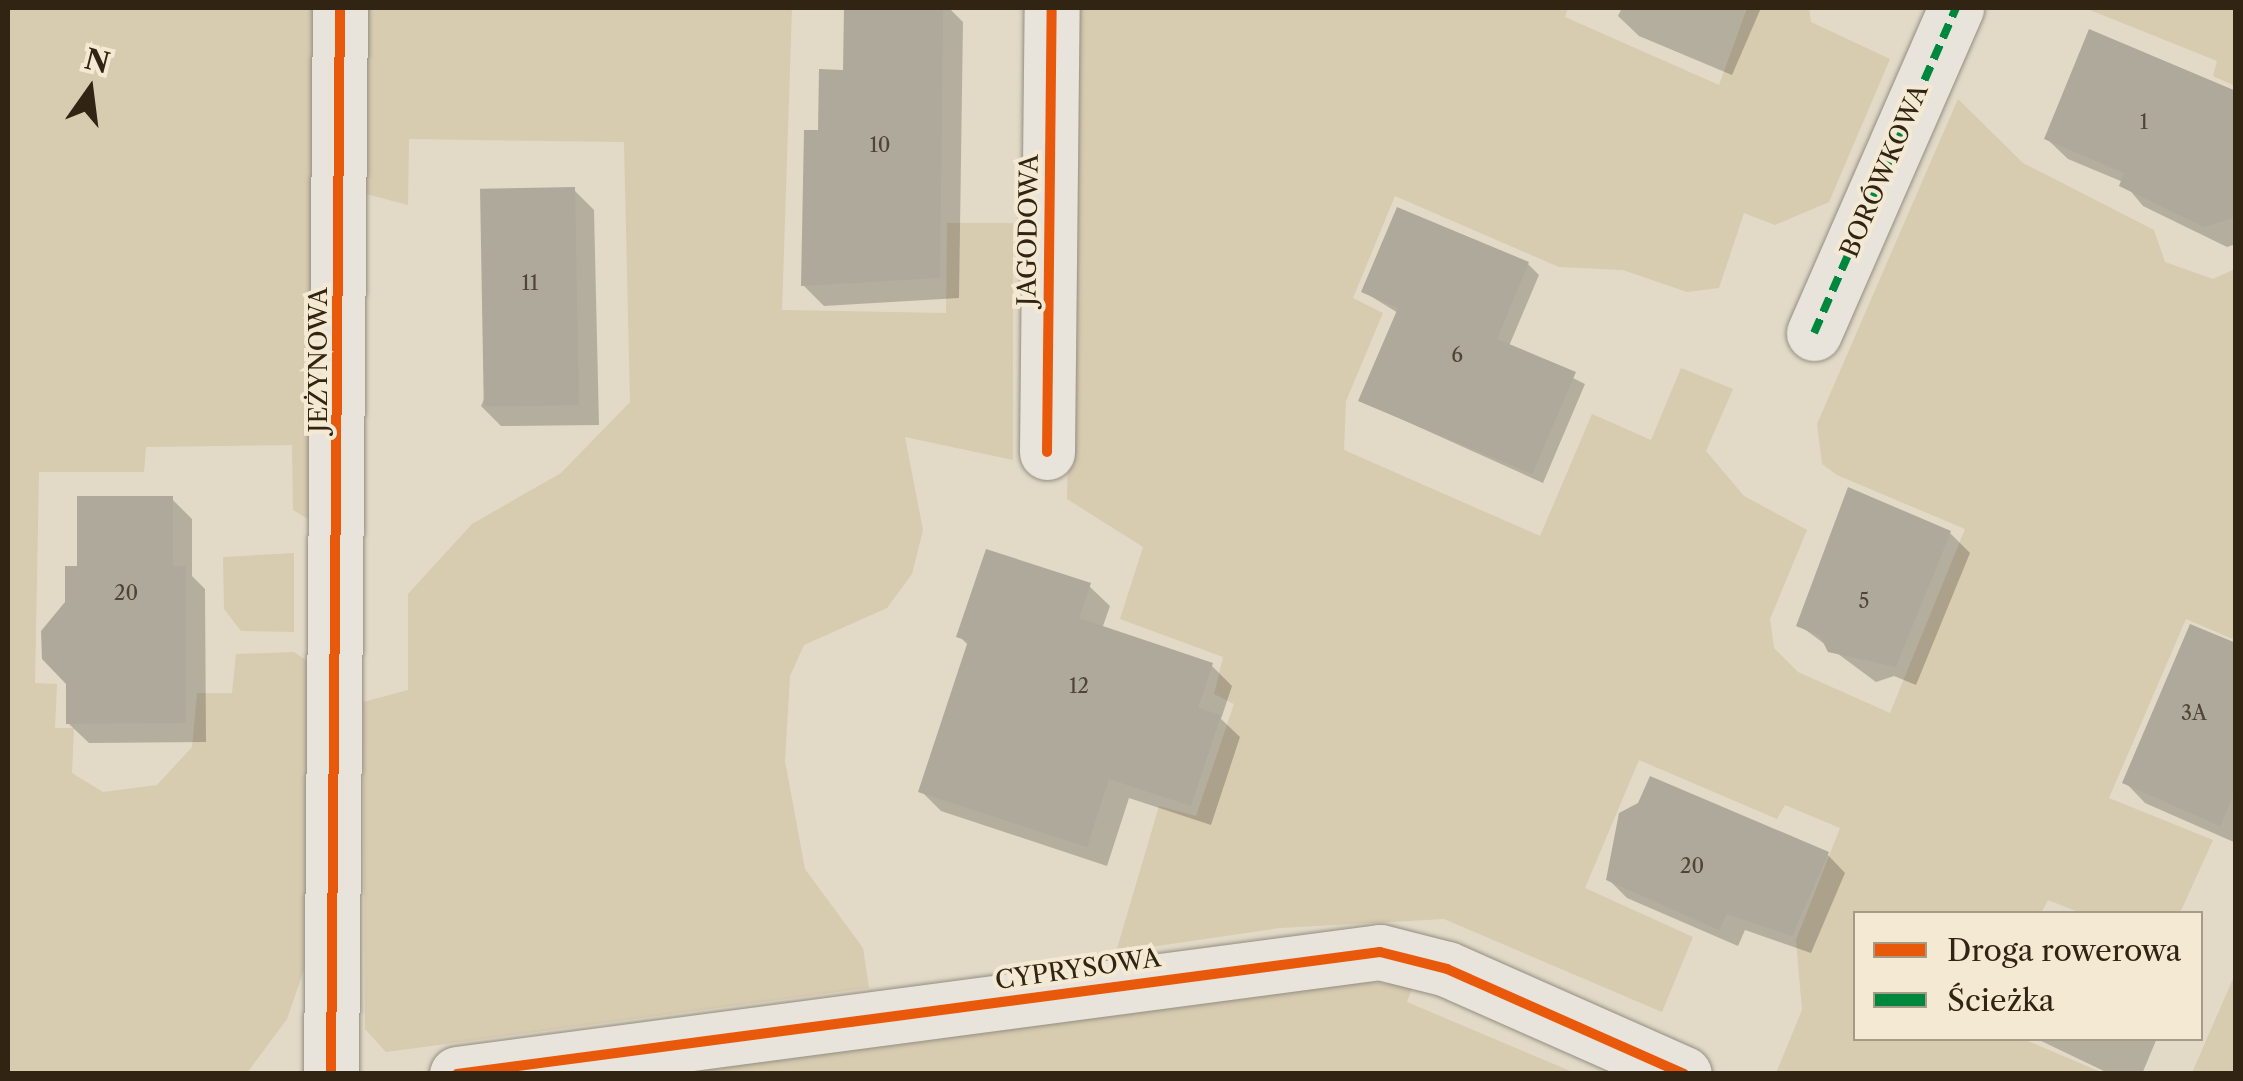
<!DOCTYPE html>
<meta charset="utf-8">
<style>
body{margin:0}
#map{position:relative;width:2243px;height:1081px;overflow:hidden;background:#e2dac7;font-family:"Libre Caslon Text",serif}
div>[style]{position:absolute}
.green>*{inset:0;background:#d7cbb0}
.shadow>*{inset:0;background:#0003}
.building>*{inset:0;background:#afa99b;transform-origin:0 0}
.roads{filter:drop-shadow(0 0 2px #948e81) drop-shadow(0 0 2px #948e81)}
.minor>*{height:55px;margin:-27.5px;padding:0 27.5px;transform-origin:27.5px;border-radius:27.5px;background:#e8e4db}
.quiet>*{height:8px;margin-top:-4px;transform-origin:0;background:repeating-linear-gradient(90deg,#00873e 0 15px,transparent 0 23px)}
.cycleway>*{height:10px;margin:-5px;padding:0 5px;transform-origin:5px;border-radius:5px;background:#e8590c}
span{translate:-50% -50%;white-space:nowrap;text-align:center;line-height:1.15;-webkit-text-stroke:8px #f4ead3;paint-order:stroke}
.number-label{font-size:20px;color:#504535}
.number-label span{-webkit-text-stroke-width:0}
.street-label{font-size:25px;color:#312413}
.frame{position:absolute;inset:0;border:10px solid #312413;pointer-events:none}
.legend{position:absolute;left:1853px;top:911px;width:350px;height:130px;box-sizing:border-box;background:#f4ead3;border:2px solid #a69b86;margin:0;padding:12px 18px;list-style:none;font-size:30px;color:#312413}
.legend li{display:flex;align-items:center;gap:20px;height:50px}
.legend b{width:50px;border:2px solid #a69b86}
.north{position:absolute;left:40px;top:40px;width:100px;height:100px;-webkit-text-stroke:8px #f4ead3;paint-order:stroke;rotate:14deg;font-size:28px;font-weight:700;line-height:40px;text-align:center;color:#312413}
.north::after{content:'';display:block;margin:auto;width:35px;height:45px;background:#312413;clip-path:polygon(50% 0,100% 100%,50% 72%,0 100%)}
</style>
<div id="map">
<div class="green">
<div style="clip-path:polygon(8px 8px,321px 8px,316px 524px,293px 510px,292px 445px,146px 447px,144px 472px,39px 472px,35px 683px,57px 684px,55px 728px,74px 728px,72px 773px,103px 792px,157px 785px,192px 747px,197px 693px,232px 693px,236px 654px,294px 652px,307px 661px,309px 955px,287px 1019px,247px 1073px,8px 1073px)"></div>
<div style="clip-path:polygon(364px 8px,792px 8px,782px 310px,946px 313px,947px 223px,1013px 223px,1013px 460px,905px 437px,923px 530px,912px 574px,887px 608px,804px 645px,790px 676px,785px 761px,805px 869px,863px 948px,869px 988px,386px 1052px,365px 1029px,363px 702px,408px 690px,408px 594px,472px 524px,561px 473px,630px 402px,624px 142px,409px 139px,408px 205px,362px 193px)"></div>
<div style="clip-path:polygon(1078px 8px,1568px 8px,1565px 17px,1719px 85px,1747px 8px,1809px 8px,1811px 22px,1890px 59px,1829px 202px,1775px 225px,1744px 213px,1719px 288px,1687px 292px,1623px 270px,1559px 267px,1395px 196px,1353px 298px,1383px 313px,1346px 401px,1344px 450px,1540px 536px,1592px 414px,1651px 440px,1681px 368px,1733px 389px,1706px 451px,1744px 496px,1807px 530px,1770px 619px,1774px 648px,1798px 672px,1890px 713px,1965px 529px,1837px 475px,1822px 464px,1817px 424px,1958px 99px,2023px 163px,2154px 230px,2165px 262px,2213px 279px,2235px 269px,2235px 640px,2186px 619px,2109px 798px,2213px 840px,2180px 913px,2081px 913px,2048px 900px,2041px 913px,1856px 914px,1856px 1038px,2023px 1039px,2103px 1073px,1776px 1073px,1802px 1010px,1796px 940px,1840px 828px,1785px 805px,1777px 819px,1639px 760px,1585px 888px,1693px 937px,1662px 1012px,1444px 919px,1280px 928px,1116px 952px,1159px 806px,1196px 816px,1234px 704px,1214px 694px,1223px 657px,1120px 619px,1143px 547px,1067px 499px)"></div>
<div style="clip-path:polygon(2085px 8px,2235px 8px,2235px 86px,2213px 76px,2217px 61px)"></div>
<div style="clip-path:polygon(294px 553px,294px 632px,241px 631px,224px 609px,223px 557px)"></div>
<div style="clip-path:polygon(2235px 974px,2235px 1073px,2192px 1073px)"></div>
<div style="clip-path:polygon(1335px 979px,1413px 986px,1407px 1002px,1575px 1073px,644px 1074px)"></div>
</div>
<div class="shadow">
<div style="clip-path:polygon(846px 8px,949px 8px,963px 22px,959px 298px,824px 306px,803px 285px,820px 133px,845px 72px)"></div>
<div style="clip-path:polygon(1622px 8px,1761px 8px,1732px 75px,1639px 36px,1618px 16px)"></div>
<div style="clip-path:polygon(2236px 94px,2236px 244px,2227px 247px,2143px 206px,2123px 182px,2068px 159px,2047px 139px)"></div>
<div style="clip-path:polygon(574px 190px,594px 210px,599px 425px,501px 426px,481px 406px)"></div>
<div style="clip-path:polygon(1528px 264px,1539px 275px,1509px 346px,1585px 384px,1543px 483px,1361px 401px,1398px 313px,1364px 292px)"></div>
<div style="clip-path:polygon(172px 499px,192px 519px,192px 576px,205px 589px,206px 742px,89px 743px,68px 723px,68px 603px,80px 569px)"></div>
<div style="clip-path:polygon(1950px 533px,1970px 553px,1916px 685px,1894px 676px,1876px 682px,1799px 625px)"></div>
<div style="clip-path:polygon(1089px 586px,1110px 606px,1102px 629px,1212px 666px,1232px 686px,1221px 719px,1240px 737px,1211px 825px,1129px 798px,1107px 866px,941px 811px,921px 791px,969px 646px,959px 636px)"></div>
<div style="clip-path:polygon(2236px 646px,2236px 843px,2145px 803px,2125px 782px)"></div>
<div style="clip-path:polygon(1827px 854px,1845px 873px,1811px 953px,1745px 930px,1738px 946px,1627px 898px,1608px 879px)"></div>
<div style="clip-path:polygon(2035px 1038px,2157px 1038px,2142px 1074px,2110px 1074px)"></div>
</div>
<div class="building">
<div style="clip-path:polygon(844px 8px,943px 8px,940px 278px,801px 286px,804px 130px,818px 130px,819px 69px,843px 70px)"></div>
<div style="clip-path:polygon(2089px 29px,2236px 91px,2236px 217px,2204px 227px,2119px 186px,2124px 173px,2044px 139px)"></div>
<div style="left:575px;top:187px;width:218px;height:95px;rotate:89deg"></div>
<div style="clip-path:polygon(1397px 207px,1529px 262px,1497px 339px,1576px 372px,1532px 474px,1358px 401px,1398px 308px,1361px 292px)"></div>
<div style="clip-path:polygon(1848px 487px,1951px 531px,1896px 667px,1828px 652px,1820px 636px,1796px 626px)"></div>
<div style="clip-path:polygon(77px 496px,173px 496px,173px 566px,186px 566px,186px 723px,66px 724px,66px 684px,42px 659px,41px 631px,65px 602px,65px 566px,77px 566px)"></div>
<div style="clip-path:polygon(986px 549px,1091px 583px,1079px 618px,1213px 663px,1198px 708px,1221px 715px,1191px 806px,1109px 779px,1087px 847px,918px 792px,968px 641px,956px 637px)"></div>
<div style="clip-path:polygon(2190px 624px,2236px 643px,2236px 790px,2220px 826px,2122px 783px)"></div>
<div style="clip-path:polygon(1650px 776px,1829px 852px,1792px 936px,1727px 914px,1719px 930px,1606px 880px,1619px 813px,1638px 803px)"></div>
</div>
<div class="roads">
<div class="minor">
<div style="left:1814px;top:333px;width:355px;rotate:-66.4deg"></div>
<div style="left:1047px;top:452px;width:444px;rotate:-89.4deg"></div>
<div style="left:331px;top:1074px;width:1066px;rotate:-89.52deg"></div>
<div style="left:457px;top:1074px;width:931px;rotate:-7.53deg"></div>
<div style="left:1380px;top:952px;width:69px;rotate:14.2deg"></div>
<div style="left:1447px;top:969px;width:259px;rotate:23.9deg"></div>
</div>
</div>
<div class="quiet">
<div style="left:1814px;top:333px;width:355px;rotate:-66.4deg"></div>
</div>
<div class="cycleway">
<div style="left:1047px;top:452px;width:444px;rotate:-89.4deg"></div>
<div style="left:331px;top:1074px;width:1066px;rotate:-89.52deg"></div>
<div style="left:457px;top:1074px;width:931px;rotate:-7.53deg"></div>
<div style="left:1380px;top:952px;width:69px;rotate:14.2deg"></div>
<div style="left:1447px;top:969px;width:259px;rotate:23.9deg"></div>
</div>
<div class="number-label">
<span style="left:2144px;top:122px">1</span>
<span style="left:880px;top:145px">10</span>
<span style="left:530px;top:283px">11</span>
<span style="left:1457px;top:355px">6</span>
<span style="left:126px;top:593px">20</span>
<span style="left:1864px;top:601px">5</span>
<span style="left:1079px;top:686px">12</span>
<span style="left:2194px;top:713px">3A</span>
<span style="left:1692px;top:866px">20</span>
</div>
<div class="street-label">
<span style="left:1885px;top:171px;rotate:-67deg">BORÓWKOWA</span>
<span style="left:1029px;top:230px;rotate:-89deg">JAGODOWA</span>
<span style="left:319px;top:360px;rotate:-90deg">JEŻYNOWA</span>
<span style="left:1078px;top:970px;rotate:-8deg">CYPRYSOWA</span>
</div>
<div class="frame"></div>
<ul class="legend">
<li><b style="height:12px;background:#e8590c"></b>Droga rowerowa</li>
<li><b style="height:12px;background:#00873e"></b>Ścieżka</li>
</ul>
<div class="north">N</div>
</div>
